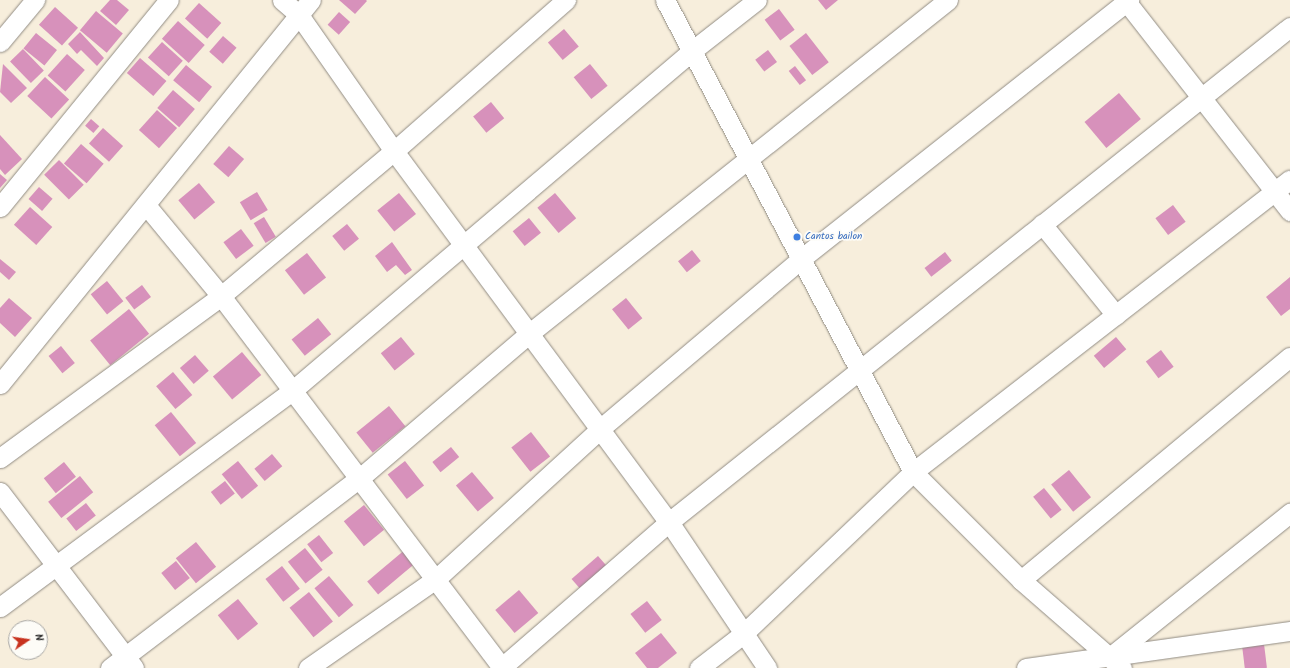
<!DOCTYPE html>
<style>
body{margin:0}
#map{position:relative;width:1290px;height:668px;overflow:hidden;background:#f7eedc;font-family:Kalam,sans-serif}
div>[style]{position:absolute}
.building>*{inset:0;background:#d791bb;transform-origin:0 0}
.roads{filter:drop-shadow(0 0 1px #918c84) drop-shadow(0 0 1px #918c84)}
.street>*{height:19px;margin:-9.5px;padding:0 9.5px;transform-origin:9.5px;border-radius:9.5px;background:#fff}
.dots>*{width:11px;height:11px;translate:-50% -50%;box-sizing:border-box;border:2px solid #fdfcf7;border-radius:50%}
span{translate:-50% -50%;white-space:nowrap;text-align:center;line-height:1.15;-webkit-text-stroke:3.5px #fdfcf7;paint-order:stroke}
.shop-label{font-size:10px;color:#366cbe}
.left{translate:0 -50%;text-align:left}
.north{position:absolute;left:8px;top:620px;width:40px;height:40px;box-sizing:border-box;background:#fdfcf7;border:1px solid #a9a8a5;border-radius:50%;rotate:77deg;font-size:11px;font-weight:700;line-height:16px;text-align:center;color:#2b2b2b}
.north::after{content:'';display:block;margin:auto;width:14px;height:18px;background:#c8321e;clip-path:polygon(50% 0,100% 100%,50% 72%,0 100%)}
</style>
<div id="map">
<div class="building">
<div style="clip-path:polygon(110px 0,117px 0,129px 10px,116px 25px,100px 11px)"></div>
<div style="clip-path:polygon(339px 0,366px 0,367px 1px,355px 14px)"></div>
<div style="clip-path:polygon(818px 0,838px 0,826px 10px)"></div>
<div style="left:199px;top:3px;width:30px;height:21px;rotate:42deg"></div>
<div style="left:55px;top:7px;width:31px;height:24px;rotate:42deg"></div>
<div style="left:779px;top:9px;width:26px;height:18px;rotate:53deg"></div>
<div style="left:96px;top:11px;width:35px;height:25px;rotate:40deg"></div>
<div style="left:339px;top:12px;width:15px;height:17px;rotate:42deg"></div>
<div style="left:178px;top:21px;width:36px;height:24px;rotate:42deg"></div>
<div style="left:564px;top:29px;width:23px;height:21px;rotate:50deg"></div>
<div style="clip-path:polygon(80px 32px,104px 58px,97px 66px,81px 50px,77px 54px,68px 44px)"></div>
<div style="left:36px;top:33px;width:27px;height:20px;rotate:39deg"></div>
<div style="left:806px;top:33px;width:37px;height:21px;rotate:52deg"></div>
<div style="left:223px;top:36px;width:18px;height:21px;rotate:41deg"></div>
<div style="left:162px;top:42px;width:28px;height:21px;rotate:42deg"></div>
<div style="left:23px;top:49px;width:30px;height:18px;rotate:46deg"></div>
<div style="left:768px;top:50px;width:15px;height:16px;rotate:53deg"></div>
<div style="left:67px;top:54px;width:24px;height:29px;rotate:42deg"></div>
<div style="left:140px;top:58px;width:35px;height:20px;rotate:41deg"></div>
<div style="clip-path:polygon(3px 64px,27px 88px,11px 103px,0 92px)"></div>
<div style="left:590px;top:64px;width:28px;height:21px;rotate:51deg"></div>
<div style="left:186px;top:65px;width:34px;height:20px;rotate:40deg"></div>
<div style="left:795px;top:66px;width:18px;height:8px;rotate:52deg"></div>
<div style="left:45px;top:77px;width:33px;height:26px;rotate:43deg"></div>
<div style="left:173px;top:90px;width:29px;height:24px;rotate:41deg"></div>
<div style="left:1119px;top:93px;width:34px;height:45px;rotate:50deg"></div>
<div style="left:491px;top:102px;width:21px;height:23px;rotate:51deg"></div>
<div style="left:157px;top:110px;width:27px;height:27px;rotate:42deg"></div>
<div style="left:91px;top:119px;width:11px;height:9px;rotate:41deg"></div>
<div style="left:103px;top:128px;width:27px;height:21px;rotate:42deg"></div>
<div style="clip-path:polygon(0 135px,22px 159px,5px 175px,0 169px)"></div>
<div style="left:81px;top:144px;width:30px;height:26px;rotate:41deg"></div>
<div style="left:229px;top:146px;width:20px;height:24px;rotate:41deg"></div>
<div style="left:59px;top:160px;width:35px;height:21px;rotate:45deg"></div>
<div style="clip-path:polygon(0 174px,7px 180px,0 188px)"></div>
<div style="left:199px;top:183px;width:25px;height:27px;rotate:50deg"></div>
<div style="left:39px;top:187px;width:18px;height:16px;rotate:41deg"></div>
<div style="left:257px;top:192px;width:21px;height:20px;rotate:59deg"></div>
<div style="left:399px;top:193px;width:27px;height:28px;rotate:51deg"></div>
<div style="left:555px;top:193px;width:33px;height:23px;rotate:50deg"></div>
<div style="left:1173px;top:205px;width:21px;height:22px;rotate:53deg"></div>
<div style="left:30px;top:207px;width:30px;height:24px;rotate:42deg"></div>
<div style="left:264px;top:217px;width:23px;height:12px;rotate:59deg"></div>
<div style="left:529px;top:218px;width:19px;height:21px;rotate:51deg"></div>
<div style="left:347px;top:224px;width:19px;height:19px;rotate:51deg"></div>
<div style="left:241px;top:229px;width:21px;height:22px;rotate:53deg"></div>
<div style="clip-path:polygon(392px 242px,412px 270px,405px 275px,396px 265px,387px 272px,375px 256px)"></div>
<div style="left:692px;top:250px;width:14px;height:18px;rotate:51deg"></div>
<div style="left:945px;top:252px;width:11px;height:26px;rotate:52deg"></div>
<div style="left:307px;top:253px;width:31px;height:28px;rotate:52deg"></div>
<div style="clip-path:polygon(0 259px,16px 272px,9px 280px,0 272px)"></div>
<div style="clip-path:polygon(1290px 277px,1290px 309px,1281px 316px,1266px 297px)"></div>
<div style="left:107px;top:281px;width:26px;height:21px;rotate:51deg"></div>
<div style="left:142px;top:285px;width:15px;height:21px;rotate:53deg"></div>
<div style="clip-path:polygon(9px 298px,32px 318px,15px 337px,0 323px,0 308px)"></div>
<div style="left:626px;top:298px;width:26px;height:18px;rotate:51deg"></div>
<div style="left:129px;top:309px;width:32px;height:50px;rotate:51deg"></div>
<div style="left:318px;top:318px;width:21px;height:34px;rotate:51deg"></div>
<div style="left:401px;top:337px;width:22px;height:26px;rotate:51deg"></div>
<div style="left:1116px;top:337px;width:16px;height:29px;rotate:50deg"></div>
<div style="left:61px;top:346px;width:22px;height:16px;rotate:51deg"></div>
<div style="left:1161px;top:350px;width:21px;height:19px;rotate:53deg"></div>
<div style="left:242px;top:352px;width:30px;height:38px;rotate:50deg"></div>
<div style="left:195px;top:355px;width:21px;height:20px;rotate:49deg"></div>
<div style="left:173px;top:372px;width:30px;height:22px;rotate:50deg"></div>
<div style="left:389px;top:406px;width:26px;height:42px;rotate:51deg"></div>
<div style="left:171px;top:412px;width:40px;height:21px;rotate:51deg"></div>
<div style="left:531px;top:432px;width:31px;height:25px;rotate:52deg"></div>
<div style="left:451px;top:447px;width:13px;height:24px;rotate:51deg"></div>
<div style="left:272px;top:454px;width:16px;height:23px;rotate:50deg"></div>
<div style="left:238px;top:461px;width:32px;height:21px;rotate:51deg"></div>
<div style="left:405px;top:461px;width:31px;height:22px;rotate:52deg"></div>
<div style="left:64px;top:462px;width:19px;height:26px;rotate:51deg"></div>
<div style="left:1069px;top:470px;width:35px;height:23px;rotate:51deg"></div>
<div style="left:472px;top:472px;width:34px;height:21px;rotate:50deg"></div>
<div style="left:80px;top:476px;width:21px;height:41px;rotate:51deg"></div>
<div style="left:225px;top:481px;width:16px;height:18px;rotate:52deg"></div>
<div style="left:1044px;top:488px;width:28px;height:14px;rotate:51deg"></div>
<div style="left:86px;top:503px;width:16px;height:25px;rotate:52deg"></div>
<div style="left:364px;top:505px;width:32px;height:26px;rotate:51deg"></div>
<div style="left:319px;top:535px;width:23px;height:15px;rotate:52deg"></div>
<div style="left:196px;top:542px;width:32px;height:26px;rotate:51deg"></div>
<div style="left:305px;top:548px;width:28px;height:22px;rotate:51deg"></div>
<div style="left:407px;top:548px;width:17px;height:52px;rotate:50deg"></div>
<div style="left:598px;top:556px;width:18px;height:35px;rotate:49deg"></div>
<div style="left:176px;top:561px;width:22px;height:19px;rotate:51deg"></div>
<div style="left:282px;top:566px;width:29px;height:21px;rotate:52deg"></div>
<div style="left:329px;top:576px;width:38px;height:19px;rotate:50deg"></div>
<div style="left:519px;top:590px;width:30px;height:31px;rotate:50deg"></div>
<div style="left:309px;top:592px;width:38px;height:25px;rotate:51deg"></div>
<div style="left:238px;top:599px;width:32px;height:26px;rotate:51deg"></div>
<div style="left:647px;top:601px;width:24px;height:21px;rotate:52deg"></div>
<div style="clip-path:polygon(661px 633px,677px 653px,658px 668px,647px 668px,635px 653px)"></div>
<div style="left:1264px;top:644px;width:24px;height:22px;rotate:83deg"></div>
</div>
<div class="roads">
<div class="street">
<div style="left:282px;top:0;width:23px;rotate:41deg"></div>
<div style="left:299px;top:15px;width:166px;rotate:55.1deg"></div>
<div style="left:394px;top:151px;width:462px;rotate:53.5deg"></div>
<div style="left:669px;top:522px;width:176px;rotate:56.1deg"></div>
<div style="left:665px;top:0;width:533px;rotate:62.28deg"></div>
<div style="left:913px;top:472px;width:153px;rotate:45deg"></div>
<div style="left:1021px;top:580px;width:134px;rotate:41.1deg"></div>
<div style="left:1125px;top:0;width:268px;rotate:52deg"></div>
<div style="left:0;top:42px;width:55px;rotate:-50.2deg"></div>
<div style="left:146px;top:205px;width:118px;rotate:50.5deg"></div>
<div style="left:221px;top:296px;width:466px;rotate:52.9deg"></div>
<div style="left:0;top:207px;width:267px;rotate:-50.8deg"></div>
<div style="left:1042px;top:224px;width:117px;rotate:50.9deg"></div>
<div style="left:0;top:384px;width:494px;rotate:-51deg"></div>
<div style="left:0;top:458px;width:274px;rotate:-36.2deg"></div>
<div style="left:221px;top:296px;width:226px;rotate:-40deg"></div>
<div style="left:394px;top:151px;width:229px;rotate:-41.3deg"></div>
<div style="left:0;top:492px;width:221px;rotate:52.7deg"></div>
<div style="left:1021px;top:580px;width:349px;rotate:-39.7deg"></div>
<div style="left:0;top:607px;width:365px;rotate:-36.5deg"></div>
<div style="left:293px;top:390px;width:525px;rotate:-40.36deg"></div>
<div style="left:693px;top:50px;width:81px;rotate:-38deg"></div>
<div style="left:1110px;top:657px;width:231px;rotate:-38.7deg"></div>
<div style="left:110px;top:668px;width:315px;rotate:-37.3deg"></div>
<div style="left:361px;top:477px;width:223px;rotate:-40.5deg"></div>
<div style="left:531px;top:332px;width:533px;rotate:-38.53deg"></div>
<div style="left:308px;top:668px;width:157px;rotate:-34.9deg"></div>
<div style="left:437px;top:578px;width:222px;rotate:-42.4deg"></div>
<div style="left:601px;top:428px;width:263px;rotate:-40.2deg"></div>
<div style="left:802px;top:258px;width:417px;rotate:-38.3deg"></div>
<div style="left:501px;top:668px;width:223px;rotate:-41deg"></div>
<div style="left:669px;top:522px;width:794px;rotate:-38.56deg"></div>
<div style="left:699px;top:668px;width:56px;rotate:-37.7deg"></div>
<div style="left:743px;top:634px;width:235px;rotate:-43.6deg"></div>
<div style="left:913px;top:472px;width:477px;rotate:-37.8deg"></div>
<div style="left:1026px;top:668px;width:267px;rotate:-8deg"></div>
</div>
</div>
<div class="dots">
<div style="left:797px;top:237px;background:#3f7fe0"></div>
</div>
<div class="shop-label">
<span class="left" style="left:805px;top:237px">Cantos bailon</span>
</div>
<div class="north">N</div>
</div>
